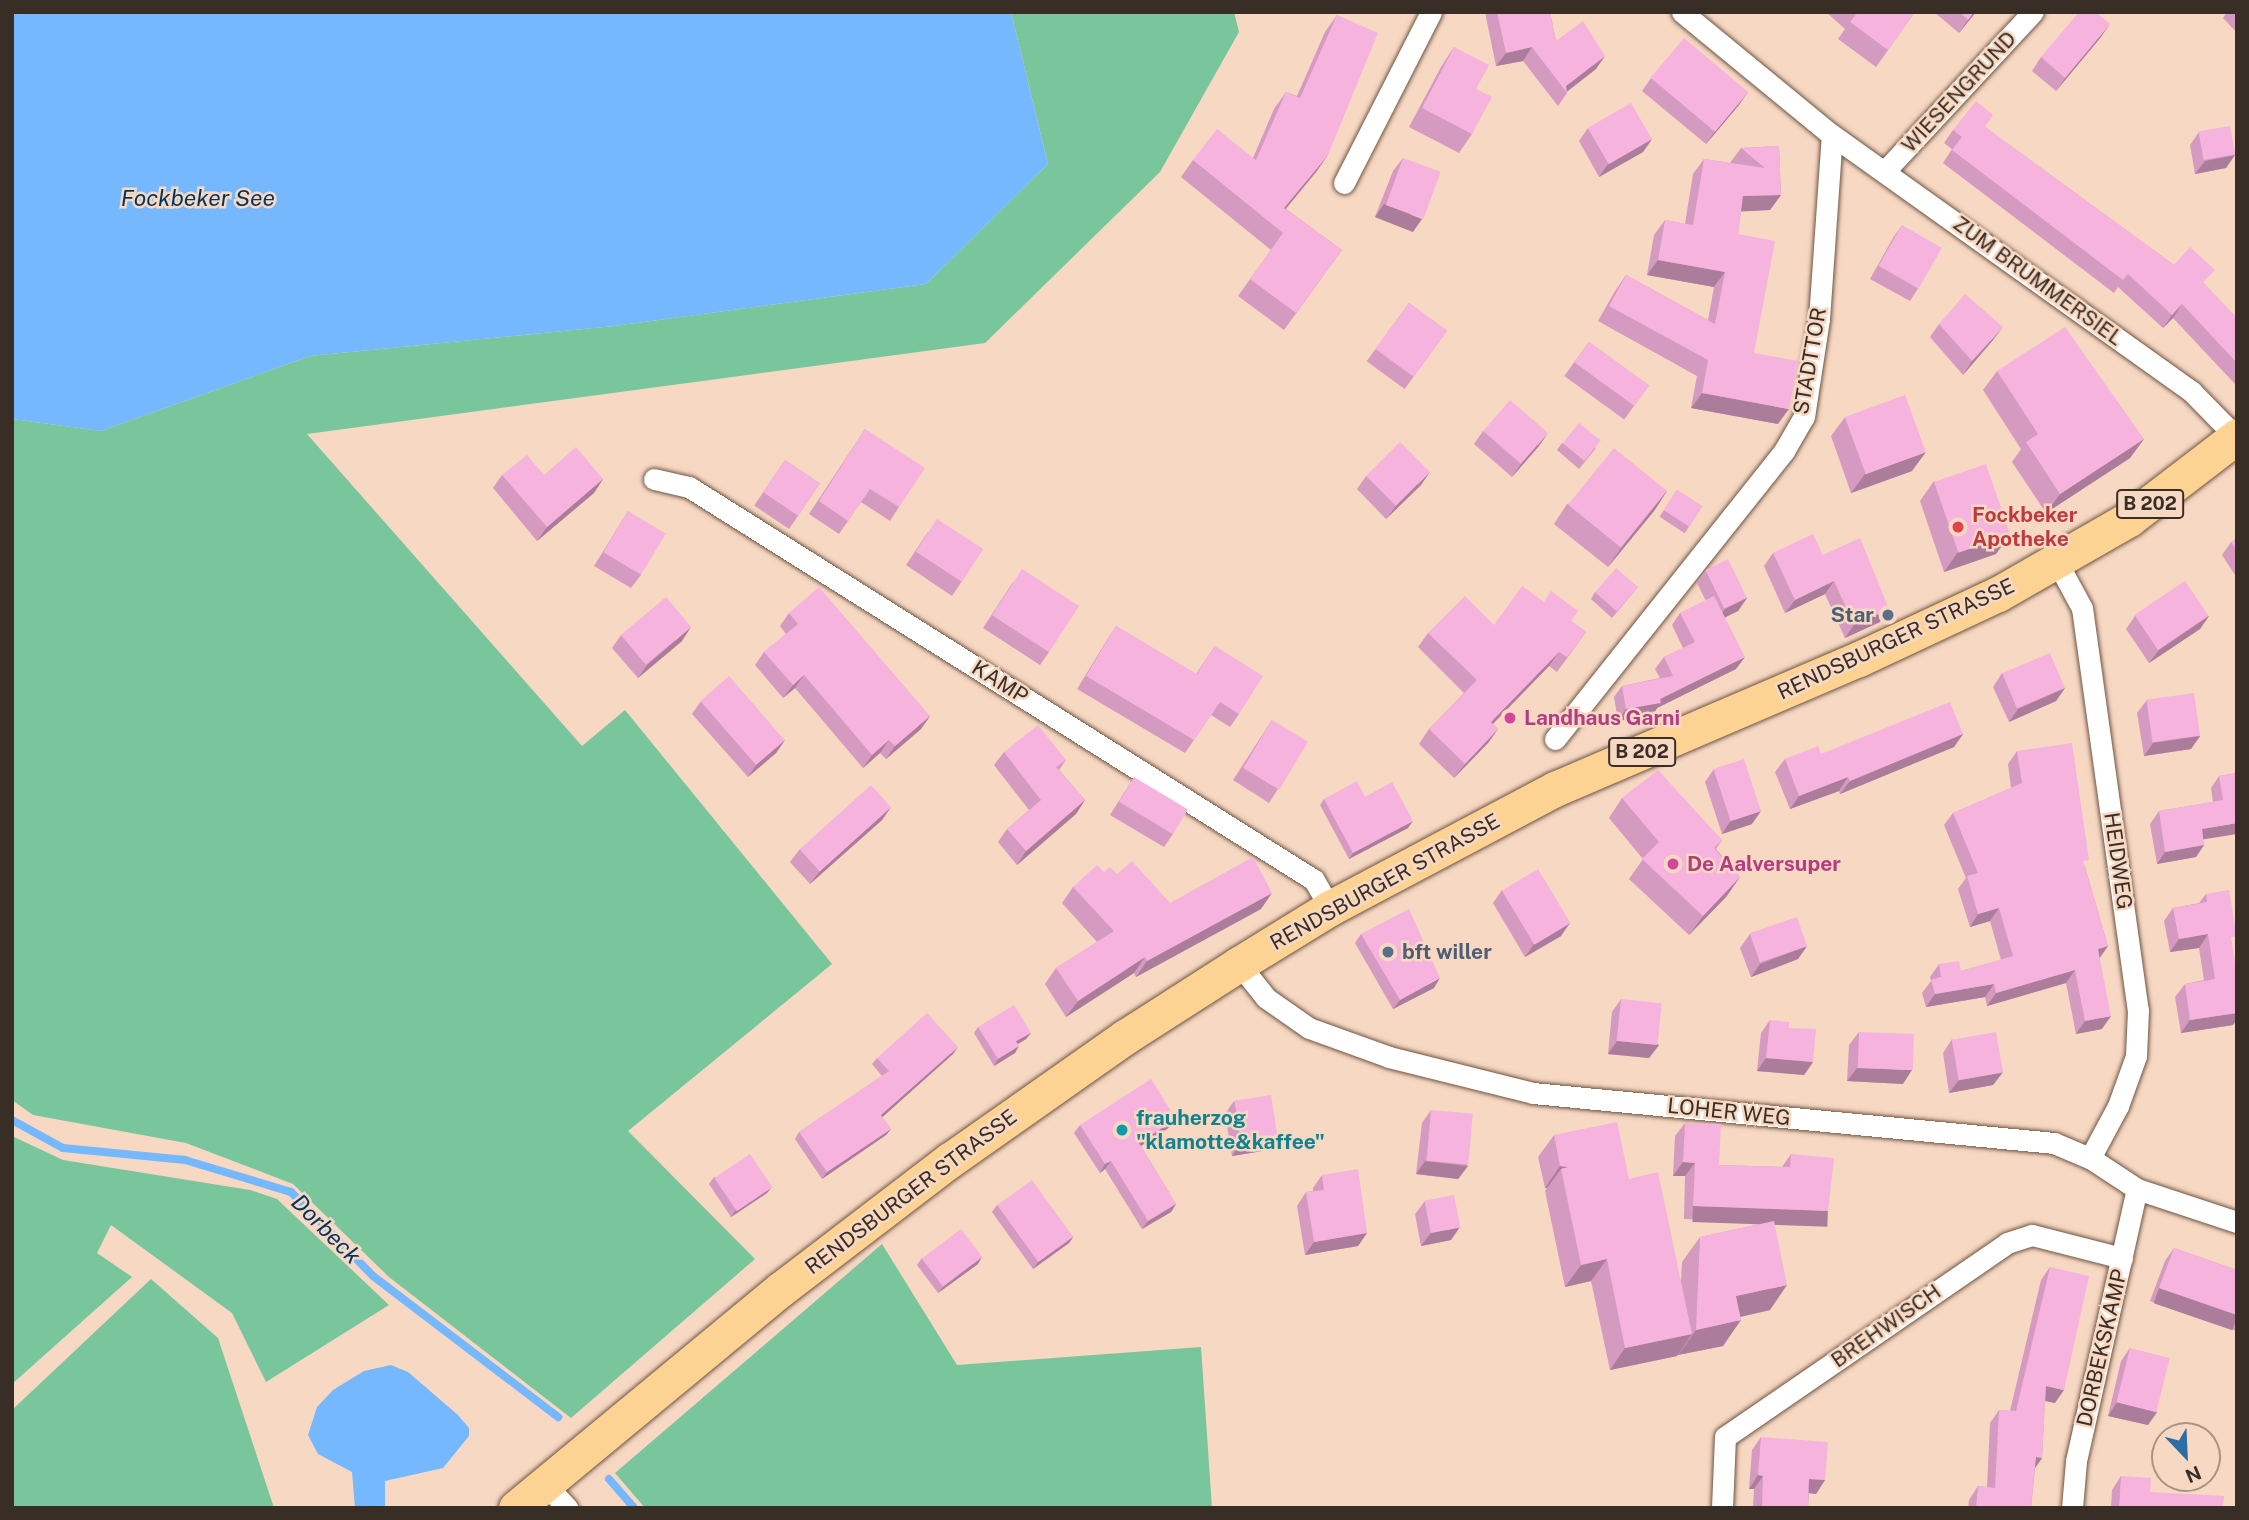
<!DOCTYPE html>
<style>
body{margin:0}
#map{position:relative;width:2249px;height:1520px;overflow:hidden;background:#f7d8c3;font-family:"Public Sans",sans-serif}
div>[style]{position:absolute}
.green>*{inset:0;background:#79c69d}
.water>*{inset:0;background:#76b8fd}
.stream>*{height:8px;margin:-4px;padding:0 4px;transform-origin:4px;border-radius:4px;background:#76b8fd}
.roads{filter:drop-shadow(0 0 2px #6e5442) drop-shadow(0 0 2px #6e5442)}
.minor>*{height:21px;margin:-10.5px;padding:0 10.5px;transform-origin:10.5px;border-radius:10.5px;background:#fff}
.primary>*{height:35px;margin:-17.5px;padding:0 17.5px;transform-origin:17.5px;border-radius:17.5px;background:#fdd394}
.wall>*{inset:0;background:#d49abf;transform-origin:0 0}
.shaded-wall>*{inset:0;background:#ac7d9b;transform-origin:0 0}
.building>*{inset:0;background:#f6b3de;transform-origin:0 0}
.dots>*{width:19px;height:19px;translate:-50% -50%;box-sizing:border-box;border:4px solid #f7d8c3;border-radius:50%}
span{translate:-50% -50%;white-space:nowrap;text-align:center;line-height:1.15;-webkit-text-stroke:5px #f7d8c3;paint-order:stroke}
.shield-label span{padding:2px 5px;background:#f7d8c3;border:2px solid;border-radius:5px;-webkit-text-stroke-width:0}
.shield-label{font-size:19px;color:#392e26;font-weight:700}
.street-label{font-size:21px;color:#392e26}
.health-label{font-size:21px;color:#be3a42;font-weight:700}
.left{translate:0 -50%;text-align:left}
.service-label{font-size:21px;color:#4e5e75;font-weight:700}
.right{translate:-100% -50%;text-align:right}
.hotel-label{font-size:21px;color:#b23c85;font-weight:700}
.culture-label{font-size:21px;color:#0d838f;font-weight:700}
.water-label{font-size:23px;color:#02345e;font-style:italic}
.frame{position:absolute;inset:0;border:14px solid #392e26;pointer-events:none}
.north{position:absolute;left:2151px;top:1422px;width:70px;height:70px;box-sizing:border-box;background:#f7d8c3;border:2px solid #ab9484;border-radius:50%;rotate:157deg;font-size:19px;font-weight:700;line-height:28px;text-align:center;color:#392e26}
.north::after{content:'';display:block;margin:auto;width:24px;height:32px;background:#2d6da3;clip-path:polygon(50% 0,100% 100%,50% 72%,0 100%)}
</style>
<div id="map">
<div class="green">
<div style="clip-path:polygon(1011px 12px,1234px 12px,1239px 32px,1160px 172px,985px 343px,307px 434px,582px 746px,625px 710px,832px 964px,628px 1131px,755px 1259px,571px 1418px,389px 1277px,293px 1184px,186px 1143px,33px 1115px,12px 1100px,12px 419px,101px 431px,310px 356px,614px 326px,926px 284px,1048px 164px)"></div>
<div style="clip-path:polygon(12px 1136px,63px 1160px,250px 1190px,277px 1199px,389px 1305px,266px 1382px,232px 1313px,111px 1225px,97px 1253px,132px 1277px,12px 1384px)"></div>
<div style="clip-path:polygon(882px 1244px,957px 1365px,1201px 1347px,1212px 1508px,645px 1508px,615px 1473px)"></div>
<div style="clip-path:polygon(151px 1279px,218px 1338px,274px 1508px,12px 1508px,12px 1410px)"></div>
</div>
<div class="water">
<div style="clip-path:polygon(12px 12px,1011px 12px,1048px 164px,926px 284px,614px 326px,310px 356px,101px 431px,12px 419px)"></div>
<div style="clip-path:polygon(391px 1365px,408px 1372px,458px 1415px,469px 1428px,469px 1436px,443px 1468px,385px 1481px,385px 1508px,355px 1508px,352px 1472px,318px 1454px,308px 1435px,317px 1407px,333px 1390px,364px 1371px)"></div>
</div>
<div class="stream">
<div style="left:12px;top:1120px;width:58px;rotate:28.8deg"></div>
<div style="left:63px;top:1148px;width:123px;rotate:5.6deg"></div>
<div style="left:185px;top:1160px;width:111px;rotate:16.8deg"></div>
<div style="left:291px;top:1192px;width:117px;rotate:45.7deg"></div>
<div style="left:373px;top:1276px;width:233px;rotate:37.3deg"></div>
<div style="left:609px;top:1479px;width:38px;rotate:49deg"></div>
</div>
<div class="roads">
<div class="minor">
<div style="left:1682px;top:12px;width:194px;rotate:39.4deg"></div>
<div style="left:1832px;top:135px;width:442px;rotate:35.5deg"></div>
<div style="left:2192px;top:392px;width:63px;rotate:45.6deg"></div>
<div style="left:1885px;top:171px;width:217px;rotate:-47.1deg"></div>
<div style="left:1344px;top:183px;width:192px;rotate:-63deg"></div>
<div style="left:654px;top:479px;width:36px;rotate:13deg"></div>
<div style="left:689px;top:487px;width:738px;rotate:32.16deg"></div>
<div style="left:1314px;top:880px;width:32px;rotate:60deg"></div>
<div style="left:2057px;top:562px;width:52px;rotate:61.5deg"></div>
<div style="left:2082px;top:608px;width:406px;rotate:82.1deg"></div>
<div style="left:2138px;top:1010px;width:46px;rotate:92.5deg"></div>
<div style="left:2136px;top:1056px;width:53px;rotate:109.8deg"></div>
<div style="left:2118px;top:1106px;width:59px;rotate:118.3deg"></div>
<div style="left:1555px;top:739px;width:368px;rotate:-51.5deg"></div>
<div style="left:1784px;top:451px;width:39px;rotate:-60deg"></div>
<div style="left:1804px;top:417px;width:99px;rotate:-81.3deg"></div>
<div style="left:1819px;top:319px;width:184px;rotate:-86deg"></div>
<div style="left:1239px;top:964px;width:43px;rotate:51.5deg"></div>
<div style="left:1266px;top:998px;width:52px;rotate:34.9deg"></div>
<div style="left:1309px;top:1028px;width:85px;rotate:19.9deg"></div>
<div style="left:1389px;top:1057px;width:148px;rotate:14deg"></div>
<div style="left:1533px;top:1093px;width:523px;rotate:5.48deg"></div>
<div style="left:2054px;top:1143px;width:39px;rotate:23deg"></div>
<div style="left:2090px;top:1158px;width:56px;rotate:33.4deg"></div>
<div style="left:2137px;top:1189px;width:105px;rotate:18.3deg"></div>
<div style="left:545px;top:1484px;width:33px;rotate:47deg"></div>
<div style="left:1722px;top:1508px;width:71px;rotate:-87.6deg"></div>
<div style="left:1725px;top:1437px;width:342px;rotate:-34.5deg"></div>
<div style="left:2007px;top:1243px;width:26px;rotate:-18deg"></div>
<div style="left:2032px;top:1235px;width:93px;rotate:14.3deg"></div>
<div style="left:2072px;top:1508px;width:47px;rotate:-85.1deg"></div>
<div style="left:2076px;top:1461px;width:279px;rotate:-77.4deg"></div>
</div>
<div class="primary">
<div style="left:516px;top:1508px;width:344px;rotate:-39.6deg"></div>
<div style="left:781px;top:1289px;width:213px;rotate:-37.4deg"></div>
<div style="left:950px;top:1160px;width:214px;rotate:-35.1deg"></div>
<div style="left:1125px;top:1037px;width:135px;rotate:-32.6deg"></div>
<div style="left:1239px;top:964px;width:107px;rotate:-31.6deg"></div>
<div style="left:1330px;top:908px;width:255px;rotate:-27.9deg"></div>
<div style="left:1555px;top:789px;width:331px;rotate:-23.2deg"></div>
<div style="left:1859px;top:659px;width:153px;rotate:-25.1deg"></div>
<div style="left:1998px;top:594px;width:151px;rotate:-29.8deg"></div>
<div style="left:2129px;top:519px;width:136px;rotate:-37.5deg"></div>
</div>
</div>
<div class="wall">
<div style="clip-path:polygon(1485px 12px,1550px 12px,1556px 41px,1596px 69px,1567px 92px,1567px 93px,1558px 106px,1523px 61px,1496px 66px)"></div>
<div style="clip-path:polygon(1826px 12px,1915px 12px,1876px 67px,1838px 39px,1845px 29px)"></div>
<div style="clip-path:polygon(1934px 12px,1976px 12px,1959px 33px)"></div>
<div style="clip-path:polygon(2227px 12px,2237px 12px,2237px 33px,2223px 18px)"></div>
<div style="clip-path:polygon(1337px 15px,1328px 155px,1316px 172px,1286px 209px,1342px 250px,1284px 330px,1238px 296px,1271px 250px,1181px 177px,1193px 160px,1253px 158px,1274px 109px,1286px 92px,1297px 96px,1325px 32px)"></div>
<div style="clip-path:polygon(2101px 37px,2056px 91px,2032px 71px,2041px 57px)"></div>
<div style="clip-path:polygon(1454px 47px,1476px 89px,1472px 134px,1459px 153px,1409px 127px,1441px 67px)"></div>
<div style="clip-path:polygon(1651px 78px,1739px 105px,1706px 144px,1642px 91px)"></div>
<div style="clip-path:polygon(1985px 127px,2174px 265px,2204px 284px,2237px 318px,2237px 382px,2235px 384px,2173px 318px,2163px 328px,2118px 287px,2114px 293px,1943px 163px,1952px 149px,1944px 143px,1953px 130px)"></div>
<div style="clip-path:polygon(1588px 128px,1652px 139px,1643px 152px,1599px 177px,1579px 141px)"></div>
<div style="clip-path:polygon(2199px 132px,2235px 155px,2226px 168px,2195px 174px,2190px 145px)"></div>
<div style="clip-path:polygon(1779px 146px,1781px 195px,1770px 210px,1741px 211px,1738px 234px,1754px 353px,1778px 424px,1691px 408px,1697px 376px,1598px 321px,1615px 291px,1626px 275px,1708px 320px,1714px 287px,1647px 275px,1654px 235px,1665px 220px,1685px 224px,1693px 174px,1704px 159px,1730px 163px,1741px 148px)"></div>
<div style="clip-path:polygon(1403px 158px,1413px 232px,1375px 217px,1393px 171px)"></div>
<div style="clip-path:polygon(1902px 225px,1919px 287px,1910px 301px,1870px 279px,1893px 238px)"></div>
<div style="left:1409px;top:303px;width:47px;height:72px;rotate:36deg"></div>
<div style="clip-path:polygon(1939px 324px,1993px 340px,1963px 375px,1930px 337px)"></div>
<div style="left:1589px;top:342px;width:74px;height:42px;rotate:36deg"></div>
<div style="clip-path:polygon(1997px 371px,2144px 439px,2130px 458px,2046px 513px,2012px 462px,2021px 449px,1983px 390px)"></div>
<div style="clip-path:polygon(1845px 417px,1912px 471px,1851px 493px,1831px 436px)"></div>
<div style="clip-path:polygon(865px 429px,899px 507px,890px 521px,861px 502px,839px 534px,809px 514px)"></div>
<div style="clip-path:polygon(1483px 431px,1539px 446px,1512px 477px,1474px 444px)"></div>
<div style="clip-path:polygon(1562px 443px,1596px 448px,1579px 469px,1557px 450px)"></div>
<div style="left:785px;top:460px;width:42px;height:55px;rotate:34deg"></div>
<div style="clip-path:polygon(502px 475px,544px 475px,603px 479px,594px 493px,537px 541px,493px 488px)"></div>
<div style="clip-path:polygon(1366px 476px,1421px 485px,1386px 519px,1357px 489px)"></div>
<div style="clip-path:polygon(1934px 481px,1996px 554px,1944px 572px,1920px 501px)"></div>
<div style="left:1677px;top:490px;width:30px;height:32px;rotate:33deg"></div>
<div style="clip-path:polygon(1667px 491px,1654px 511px,1608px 567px,1554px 524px,1567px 504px)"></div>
<div style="clip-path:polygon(628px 511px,641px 575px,631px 588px,594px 566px)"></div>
<div style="clip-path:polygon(928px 532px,983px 549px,952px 596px,906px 565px)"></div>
<div style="clip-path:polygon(2237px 538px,2237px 578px,2222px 555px,2231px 542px)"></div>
<div style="clip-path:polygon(1773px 553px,1823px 555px,1880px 622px,1845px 638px,1825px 594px,1785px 613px,1764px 566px)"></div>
<div style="clip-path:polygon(1706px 570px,1747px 598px,1738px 611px,1725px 617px,1736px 669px,1657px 708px,1653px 715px,1618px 721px,1614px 697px,1622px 686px,1660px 678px,1655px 669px,1664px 657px,1683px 648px,1672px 625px,1680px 613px,1706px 601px,1697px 583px)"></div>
<div style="clip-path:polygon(1013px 582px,1049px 652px,1040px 665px,983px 628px)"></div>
<div style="clip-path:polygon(1638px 587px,1612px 618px,1591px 599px,1595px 592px)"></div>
<div style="clip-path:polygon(789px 613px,930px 716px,921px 729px,886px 759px,880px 753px,863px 768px,795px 688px,783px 698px,755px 665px,764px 652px,786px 634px,780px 626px)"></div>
<div style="clip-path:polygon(2135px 616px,2209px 616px,2200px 629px,2149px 663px,2126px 629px)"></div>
<div style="clip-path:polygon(1571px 621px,1586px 632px,1557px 672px,1549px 666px,1493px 724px,1498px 729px,1488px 743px,1454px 778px,1419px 744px,1429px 729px,1464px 693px,1418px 647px,1428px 633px,1494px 625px)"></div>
<div style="clip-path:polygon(1116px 626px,1196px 674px,1215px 646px,1239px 714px,1230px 727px,1211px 715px,1185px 753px,1077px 689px,1107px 640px)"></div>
<div style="clip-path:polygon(621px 635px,682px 641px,638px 678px,612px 648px)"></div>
<div style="clip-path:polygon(2002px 673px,2065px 688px,2056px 701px,2009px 722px,1993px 687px)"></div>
<div style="clip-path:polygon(2147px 700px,2200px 736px,2191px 749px,2144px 756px,2137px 713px)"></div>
<div style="clip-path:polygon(701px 701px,785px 740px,776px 753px,748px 777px,692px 714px)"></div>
<div style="clip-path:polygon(1272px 720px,1278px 789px,1269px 803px,1233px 780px)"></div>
<div style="clip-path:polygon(1963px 734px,1954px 747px,1840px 794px,1839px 791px,1790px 809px,1775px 772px,1785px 759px)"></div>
<div style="clip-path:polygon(2017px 751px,2085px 867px,2108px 946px,2099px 958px,2102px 1029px,2076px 1034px,2066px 983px,1987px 1006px,1985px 997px,1926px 1007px,1922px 993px,1931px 981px,1930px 977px,1939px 964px,1961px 971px,2001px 960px,1990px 921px,1970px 927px,1958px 889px,1966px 878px,1944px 825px,1953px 813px,2011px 788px,2008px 764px)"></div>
<div style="clip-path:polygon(1004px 752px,1066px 760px,1059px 770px,1085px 800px,1076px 814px,1017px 865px,998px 842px,1007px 829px,1029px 810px,994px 765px)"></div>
<div style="clip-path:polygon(1714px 769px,1752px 824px,1722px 834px,1705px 782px)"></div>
<div style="clip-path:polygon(2237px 773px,2203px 840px,2204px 845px,2196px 857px,2157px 864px,2150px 824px,2159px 811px,2213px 802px,2211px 788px,2219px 776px)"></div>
<div style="clip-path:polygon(1134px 777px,1173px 834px,1164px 847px,1110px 815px)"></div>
<div style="clip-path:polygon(1365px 797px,1408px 828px,1349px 859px,1320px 805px,1324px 799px)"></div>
<div style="clip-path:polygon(1622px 798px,1722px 840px,1716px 849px,1740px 877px,1726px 897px,1689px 935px,1629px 879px,1643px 859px,1609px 818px)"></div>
<div style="clip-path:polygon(891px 807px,882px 820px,810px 884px,790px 862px,800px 849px)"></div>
<div style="clip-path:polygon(1104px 872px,1117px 874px,1170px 903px,1261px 909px,1136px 977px,1134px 973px,1066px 1017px,1045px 984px,1056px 968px,1097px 942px,1062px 903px,1073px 887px)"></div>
<div style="clip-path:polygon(1502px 890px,1561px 936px,1525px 957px,1493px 903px)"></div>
<div style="clip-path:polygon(2206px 894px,2232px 943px,2233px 1025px,2181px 1033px,2175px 997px,2185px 984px,2204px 980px,2199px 948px,2170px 952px,2164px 921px,2173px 908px,2199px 903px)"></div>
<div style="clip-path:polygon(1361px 934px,1434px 988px,1393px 1009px,1355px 943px)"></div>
<div style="clip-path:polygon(1750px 934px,1807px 946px,1798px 959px,1751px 977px,1740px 948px)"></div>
<div style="clip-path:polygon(1621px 999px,1659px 1045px,1649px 1058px,1608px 1054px,1612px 1012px)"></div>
<div style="clip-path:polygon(1770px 1020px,1789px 1028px,1813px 1062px,1804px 1075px,1757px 1071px,1761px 1033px)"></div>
<div style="clip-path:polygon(978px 1027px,1031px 1033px,1026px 1039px,1018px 1044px,1015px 1053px,994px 1066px,974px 1033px)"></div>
<div style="clip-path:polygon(1859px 1032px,1903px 1084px,1847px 1081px,1849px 1045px)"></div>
<div style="clip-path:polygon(1952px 1039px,2003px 1072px,1993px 1085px,1949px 1093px,1943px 1053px)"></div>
<div style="clip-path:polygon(953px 1054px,882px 1117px,891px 1129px,886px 1135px,822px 1179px,795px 1139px,799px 1132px,882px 1076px,872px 1064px,877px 1058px)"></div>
<div style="clip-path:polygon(1234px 1101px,1269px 1150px,1232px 1156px,1225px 1114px)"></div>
<div style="clip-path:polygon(1431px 1110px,1468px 1166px,1458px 1179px,1416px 1174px,1422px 1123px)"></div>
<div style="clip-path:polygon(1176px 1119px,1170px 1127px,1141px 1146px,1176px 1204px,1171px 1212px,1142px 1229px,1105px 1169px,1100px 1173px,1074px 1133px,1080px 1125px)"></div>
<div style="clip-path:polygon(1685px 1123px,1719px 1165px,1782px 1167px,1791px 1154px,1828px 1211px,1819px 1224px,1774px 1222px,1770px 1310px,1740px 1317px,1723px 1346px,1678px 1355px,1678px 1354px,1677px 1356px,1610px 1370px,1591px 1281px,1565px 1287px,1545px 1191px,1547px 1188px,1545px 1188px,1538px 1157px,1554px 1135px,1629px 1179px,1681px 1281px,1682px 1262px,1700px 1237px,1769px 1222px,1684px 1219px,1685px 1176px,1673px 1176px,1675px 1136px)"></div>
<div style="clip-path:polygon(1322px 1175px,1367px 1233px,1358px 1246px,1305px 1255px,1297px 1206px,1306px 1192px,1313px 1191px,1313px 1188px)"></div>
<div style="clip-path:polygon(714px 1177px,767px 1193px,731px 1217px,709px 1184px)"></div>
<div style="clip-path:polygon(1425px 1201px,1451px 1240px,1421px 1246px,1415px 1214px)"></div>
<div style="clip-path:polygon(997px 1205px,1073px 1237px,1069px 1243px,1033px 1269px,992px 1212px)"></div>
<div style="clip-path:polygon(2174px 1248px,2237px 1270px,2237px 1331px,2150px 1301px,2165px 1261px)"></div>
<div style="clip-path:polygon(922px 1258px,978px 1264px,938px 1293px,917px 1265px)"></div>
<div style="clip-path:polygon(2050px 1267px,2055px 1403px,2045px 1401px,2042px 1458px,2035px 1468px,2031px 1508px,1968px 1508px,1969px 1500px,1978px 1486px,1987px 1487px,1990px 1423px,1999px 1410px,2010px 1411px,2041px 1280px)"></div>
<div style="clip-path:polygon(2130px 1348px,2157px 1412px,2148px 1425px,2108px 1416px,2121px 1361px)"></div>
<div style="clip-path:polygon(1761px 1437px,1825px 1480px,1816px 1494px,1809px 1493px,1808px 1508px,1753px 1508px,1754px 1489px,1749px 1489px,1752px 1450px)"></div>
<div style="clip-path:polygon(2121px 1476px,2150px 1492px,2223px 1508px,2111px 1508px,2112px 1490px)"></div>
</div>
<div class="shaded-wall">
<div style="clip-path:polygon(1974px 12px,1976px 12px,1959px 33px,1968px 20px)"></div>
<div style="clip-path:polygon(2110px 24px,2101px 37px,2056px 91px,2065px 78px)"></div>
<div style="clip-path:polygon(1532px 47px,1523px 61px,1496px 66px,1506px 53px)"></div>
<div style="clip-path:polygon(1605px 56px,1596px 69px,1566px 92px,1566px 86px)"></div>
<div style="clip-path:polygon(1748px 92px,1739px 105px,1706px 144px,1715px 131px)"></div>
<div style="clip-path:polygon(1652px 139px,1643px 152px,1599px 177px,1608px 164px)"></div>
<div style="clip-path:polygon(1328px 155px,1316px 172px,1272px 225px,1284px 208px)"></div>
<div style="clip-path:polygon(2235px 155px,2226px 168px,2195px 174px,2205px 161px)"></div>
<div style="clip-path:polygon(1781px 195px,1770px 210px,1732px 212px,1743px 196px)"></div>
<div style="clip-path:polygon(1384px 204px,1422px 219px,1413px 232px,1375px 217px)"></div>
<div style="clip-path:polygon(1658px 260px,1725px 272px,1714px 287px,1647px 275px)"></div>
<div style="clip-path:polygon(2182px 304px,2173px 318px,2163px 328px,2172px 315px)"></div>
<div style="clip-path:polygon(2003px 327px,1993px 340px,1963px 375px,1972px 361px)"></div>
<div style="clip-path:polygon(1702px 393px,1789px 409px,1778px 424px,1691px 408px)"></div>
<div style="clip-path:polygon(1548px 433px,1539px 446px,1512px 477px,1521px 464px)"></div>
<div style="clip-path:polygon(2144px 439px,2130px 458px,2046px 513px,2060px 494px)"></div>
<div style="clip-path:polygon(1926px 452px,1912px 471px,1851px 493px,1865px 474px)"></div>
<div style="clip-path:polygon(1430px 472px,1421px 485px,1386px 519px,1396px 506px)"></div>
<div style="clip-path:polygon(603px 479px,594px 493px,537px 541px,547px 527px)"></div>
<div style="clip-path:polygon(1667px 491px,1654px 511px,1608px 567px,1621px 548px)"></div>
<div style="clip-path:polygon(2010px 535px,1996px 554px,1944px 572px,1958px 552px)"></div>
<div style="clip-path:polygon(1834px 581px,1825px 594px,1785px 613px,1795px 600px)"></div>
<div style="clip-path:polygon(1747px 598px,1738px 611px,1716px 622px,1725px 609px)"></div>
<div style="clip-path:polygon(1889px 609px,1880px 622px,1845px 638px,1854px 625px)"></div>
<div style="clip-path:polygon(2209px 616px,2200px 629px,2149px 663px,2159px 650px)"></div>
<div style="clip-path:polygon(691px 627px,682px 641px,638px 678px,647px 665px)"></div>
<div style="clip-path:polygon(1559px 652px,1549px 666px,1481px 736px,1491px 722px)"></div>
<div style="clip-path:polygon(1745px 657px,1736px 669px,1657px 708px,1653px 715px,1618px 721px,1626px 709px,1660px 699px)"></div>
<div style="clip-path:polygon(804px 675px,795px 688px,783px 698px,793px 685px)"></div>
<div style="clip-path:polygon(2065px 688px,2056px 701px,2009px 722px,2018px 709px)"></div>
<div style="clip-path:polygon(930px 716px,921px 729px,886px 759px,895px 746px)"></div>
<div style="clip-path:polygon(1498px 729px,1488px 743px,1454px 778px,1465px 764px)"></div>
<div style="clip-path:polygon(1963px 734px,1954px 747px,1840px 794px,1850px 781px)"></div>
<div style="clip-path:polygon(2200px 736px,2191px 749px,2144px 756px,2153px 743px)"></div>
<div style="clip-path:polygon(785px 740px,776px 753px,748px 777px,757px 764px)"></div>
<div style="clip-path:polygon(889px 740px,880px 753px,863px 768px,872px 755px)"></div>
<div style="clip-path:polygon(1848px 777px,1839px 791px,1790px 809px,1799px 796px)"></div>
<div style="clip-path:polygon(1085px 800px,1076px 814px,1017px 865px,1026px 851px)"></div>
<div style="clip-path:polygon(891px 807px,882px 820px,810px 884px,820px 871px)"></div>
<div style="clip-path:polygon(1761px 811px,1752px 824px,1722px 834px,1731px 820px)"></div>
<div style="clip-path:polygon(1413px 821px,1408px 828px,1349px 859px,1353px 853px)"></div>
<div style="clip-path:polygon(2237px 823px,2237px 834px,2193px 841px,2202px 829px)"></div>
<div style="clip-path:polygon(2204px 845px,2196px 857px,2157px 864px,2165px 852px)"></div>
<div style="clip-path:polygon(1740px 877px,1726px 897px,1689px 935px,1703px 916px)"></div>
<div style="clip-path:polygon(1272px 893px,1261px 909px,1136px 977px,1147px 961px)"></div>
<div style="clip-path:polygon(1999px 908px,1990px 921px,1970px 927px,1978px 914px)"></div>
<div style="clip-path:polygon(1570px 923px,1561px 936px,1525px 957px,1534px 944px)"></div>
<div style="clip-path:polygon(2208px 934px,2199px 948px,2170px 952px,2179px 939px)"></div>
<div style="clip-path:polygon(1807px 946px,1798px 959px,1751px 977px,1760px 964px)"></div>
<div style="clip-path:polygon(2108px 946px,2099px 959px,2098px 949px)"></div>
<div style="clip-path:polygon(1145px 957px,1134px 973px,1066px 1017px,1078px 1001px)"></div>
<div style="clip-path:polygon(2075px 970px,2066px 983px,1987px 1006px,1996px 993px)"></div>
<div style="clip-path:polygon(1440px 978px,1434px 988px,1393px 1009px,1400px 1000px)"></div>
<div style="clip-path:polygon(1994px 984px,1985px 997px,1926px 1007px,1935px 994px)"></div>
<div style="clip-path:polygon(2237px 1013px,2237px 1020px,2233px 1025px,2181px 1033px,2190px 1020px)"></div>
<div style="clip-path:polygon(2111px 1016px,2102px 1029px,2076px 1034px,2085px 1021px)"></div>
<div style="clip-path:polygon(1031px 1033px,1026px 1039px,1011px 1048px,1016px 1041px)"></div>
<div style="clip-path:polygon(1617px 1041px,1659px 1045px,1649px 1058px,1608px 1054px)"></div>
<div style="clip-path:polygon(1019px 1046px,1015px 1053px,994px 1066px,998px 1059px)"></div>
<div style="clip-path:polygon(958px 1047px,953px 1054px,877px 1122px,881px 1115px)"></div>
<div style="clip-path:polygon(1766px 1058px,1813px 1062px,1804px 1075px,1757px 1071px)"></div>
<div style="clip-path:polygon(1857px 1068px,1912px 1070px,1903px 1084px,1847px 1081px)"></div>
<div style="clip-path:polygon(2003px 1072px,1993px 1085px,1949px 1093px,1959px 1080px)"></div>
<div style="clip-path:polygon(1176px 1119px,1170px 1127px,1133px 1151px,1139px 1143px)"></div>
<div style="clip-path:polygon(891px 1129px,886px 1135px,822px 1179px,827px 1172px)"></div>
<div style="clip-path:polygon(1278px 1137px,1269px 1150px,1232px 1156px,1241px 1143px)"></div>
<div style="clip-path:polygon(1111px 1161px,1105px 1169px,1100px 1173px,1105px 1164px)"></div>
<div style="clip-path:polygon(1425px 1161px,1468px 1166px,1458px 1179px,1416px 1174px)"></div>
<div style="clip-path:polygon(1683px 1162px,1695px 1163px,1685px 1176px,1673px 1176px)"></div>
<div style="clip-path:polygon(1560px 1166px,1568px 1167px,1561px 1169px,1547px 1188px,1545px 1188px)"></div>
<div style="clip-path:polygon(772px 1187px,767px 1193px,731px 1217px,736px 1210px)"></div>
<div style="clip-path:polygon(1176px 1204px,1171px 1212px,1142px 1229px,1148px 1221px)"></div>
<div style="left:1693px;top:1206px;width:135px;height:16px;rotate:2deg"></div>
<div style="clip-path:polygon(1460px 1227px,1451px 1240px,1421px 1246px,1431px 1233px)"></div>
<div style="clip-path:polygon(1367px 1233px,1358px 1246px,1305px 1255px,1314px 1242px)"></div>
<div style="clip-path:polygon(1073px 1237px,1069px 1243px,1033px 1269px,1038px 1262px)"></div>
<div style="clip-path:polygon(982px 1257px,978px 1264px,938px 1293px,943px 1287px)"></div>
<div style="clip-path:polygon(1607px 1259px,1591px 1281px,1565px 1287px,1581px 1265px)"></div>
<div style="clip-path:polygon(1787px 1285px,1770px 1310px,1718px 1322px,1736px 1296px)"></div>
<div style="left:2159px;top:1288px;width:83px;height:16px;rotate:19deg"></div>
<div style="clip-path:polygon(1741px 1320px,1723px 1346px,1678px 1355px,1696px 1330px)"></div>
<div style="clip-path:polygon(1692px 1334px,1677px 1356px,1610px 1370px,1625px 1348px)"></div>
<div style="clip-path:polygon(2046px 1386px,2064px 1390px,2055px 1403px,2037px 1399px)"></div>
<div style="clip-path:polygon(2117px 1402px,2157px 1412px,2148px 1425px,2108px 1416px)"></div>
<div style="clip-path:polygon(2036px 1457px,2042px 1458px,2033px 1471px)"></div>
<div style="clip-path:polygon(1758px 1475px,1763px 1476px,1754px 1489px,1749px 1489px)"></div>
<div style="clip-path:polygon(1809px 1479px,1825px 1480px,1816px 1494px,1800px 1492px)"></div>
</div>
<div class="building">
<div style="clip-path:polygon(1497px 12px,1550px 12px,1556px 41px,1583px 21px,1605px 56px,1566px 86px,1567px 93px,1532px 47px,1506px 53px)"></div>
<div style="clip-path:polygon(1858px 12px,1857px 12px,1915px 12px,1888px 50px,1850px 22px)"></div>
<div style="clip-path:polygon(1959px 12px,1974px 12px,1968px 20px)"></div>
<div style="clip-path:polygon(2079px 12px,2096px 12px,2110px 24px,2065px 78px,2041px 57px)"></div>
<div style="clip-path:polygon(1337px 15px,1378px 33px,1328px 155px,1284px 208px,1342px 250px,1296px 313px,1250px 279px,1283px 233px,1193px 160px,1217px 129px,1256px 160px,1286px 92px,1300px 98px)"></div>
<div style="left:1684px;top:38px;width:84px;height:52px;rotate:40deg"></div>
<div style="clip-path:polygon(1454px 47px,1489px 65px,1476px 89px,1492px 97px,1472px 134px,1422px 108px)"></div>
<div style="clip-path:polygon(1976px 101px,1993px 115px,1985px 127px,2174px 265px,2190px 247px,2215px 270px,2203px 282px,2237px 318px,2237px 363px,2182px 304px,2172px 315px,2128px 274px,2123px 280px,1952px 150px,1962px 137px,1953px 130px)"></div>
<div style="left:1631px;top:103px;width:42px;height:50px;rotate:60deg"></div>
<div style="left:2230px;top:126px;width:29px;height:32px;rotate:80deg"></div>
<div style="clip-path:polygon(1779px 146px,1781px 195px,1743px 196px,1738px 234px,1775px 241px,1754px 353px,1798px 361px,1789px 409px,1702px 393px,1708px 360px,1609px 306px,1626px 275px,1715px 324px,1725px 272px,1658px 260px,1665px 220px,1693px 225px,1704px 159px,1765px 168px,1741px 148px)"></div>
<div style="left:1403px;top:158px;width:40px;height:50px;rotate:20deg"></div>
<div style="left:1902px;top:225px;width:46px;height:47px;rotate:30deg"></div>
<div style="clip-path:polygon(1965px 294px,2003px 327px,1972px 361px,1939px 324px)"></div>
<div style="left:1409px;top:303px;width:47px;height:57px;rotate:36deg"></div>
<div style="clip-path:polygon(2065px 327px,2144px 439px,2060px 494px,2026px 442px,2038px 434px,1997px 371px)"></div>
<div style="left:1589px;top:342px;width:74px;height:25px;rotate:36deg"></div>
<div style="left:1905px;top:395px;width:61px;height:64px;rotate:70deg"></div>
<div style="left:1510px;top:400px;width:50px;height:41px;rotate:41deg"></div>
<div style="left:1579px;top:423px;width:28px;height:26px;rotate:39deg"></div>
<div style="clip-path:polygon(865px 429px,925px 468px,899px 507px,870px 489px,848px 521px,819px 501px)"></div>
<div style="left:1400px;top:442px;width:42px;height:48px;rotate:45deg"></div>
<div style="clip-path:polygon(576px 447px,603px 479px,547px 527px,502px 475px,527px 455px,544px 475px)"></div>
<div style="left:1614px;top:448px;width:68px;height:73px;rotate:39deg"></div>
<div style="left:785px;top:460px;width:42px;height:39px;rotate:34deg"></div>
<div style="left:1986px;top:464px;width:75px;height:55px;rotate:71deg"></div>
<div style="left:1677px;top:490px;width:30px;height:24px;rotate:33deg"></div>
<div style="left:628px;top:511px;width:44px;height:48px;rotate:31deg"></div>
<div style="left:937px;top:519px;width:55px;height:39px;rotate:33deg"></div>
<div style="clip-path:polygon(1813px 534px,1823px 555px,1860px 538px,1889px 609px,1854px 625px,1834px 581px,1795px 600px,1773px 553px)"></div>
<div style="clip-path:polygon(2237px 538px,2237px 551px,2231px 542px)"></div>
<div style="left:1728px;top:559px;width:43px;height:25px;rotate:64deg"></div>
<div style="left:1616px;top:568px;width:29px;height:32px;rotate:41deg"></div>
<div style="left:1022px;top:569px;width:68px;height:55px;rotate:33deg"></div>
<div style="left:2185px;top:581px;width:42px;height:61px;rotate:56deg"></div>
<div style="clip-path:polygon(1522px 586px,1544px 602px,1551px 591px,1578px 611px,1571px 621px,1586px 632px,1567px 657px,1559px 652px,1491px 722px,1498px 729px,1465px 764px,1429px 729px,1477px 680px,1428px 633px,1465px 596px,1494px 625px)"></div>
<div style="clip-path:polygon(819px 587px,930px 716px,895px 746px,889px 740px,872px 755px,804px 675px,793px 685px,764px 652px,798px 624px,789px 613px)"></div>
<div style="clip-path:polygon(1714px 596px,1745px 657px,1660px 699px,1661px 703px,1626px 709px,1622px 686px,1673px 676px,1664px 657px,1695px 642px,1680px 613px)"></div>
<div style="left:666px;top:597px;width:39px;height:59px;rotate:50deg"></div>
<div style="clip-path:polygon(1116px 626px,1197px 674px,1215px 646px,1263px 676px,1239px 714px,1220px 702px,1194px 740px,1086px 676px)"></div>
<div style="left:2050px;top:653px;width:38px;height:52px;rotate:67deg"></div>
<div style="left:729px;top:676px;width:85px;height:38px;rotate:49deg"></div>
<div style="left:2194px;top:693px;width:43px;height:48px;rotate:82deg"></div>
<div style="clip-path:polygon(1950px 702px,1963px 734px,1850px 781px,1848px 777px,1799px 796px,1785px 759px,1818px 746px,1821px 754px)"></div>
<div style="left:1272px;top:720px;width:42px;height:56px;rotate:31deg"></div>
<div style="clip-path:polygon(1038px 725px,1066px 760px,1056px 767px,1085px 800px,1026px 851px,1007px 829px,1041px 800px,1004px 752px)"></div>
<div style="clip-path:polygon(2072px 743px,2089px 860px,2083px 861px,2108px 946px,2098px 949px,2111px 1016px,2085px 1021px,2075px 970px,1996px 993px,1994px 984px,1935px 994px,1931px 980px,1941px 977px,1939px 964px,1959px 961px,1961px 971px,2013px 956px,1999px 908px,1978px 914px,1967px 876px,1978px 873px,1953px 813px,2022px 783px,2017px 751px)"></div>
<div style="left:1744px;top:759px;width:55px;height:32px;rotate:72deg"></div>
<div style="clip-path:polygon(1658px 770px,1722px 840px,1714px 848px,1740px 877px,1703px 916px,1642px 859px,1659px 842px,1622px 798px)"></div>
<div style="clip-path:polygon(2237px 773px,2237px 823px,2202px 829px,2204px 845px,2165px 852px,2159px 811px,2223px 800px,2219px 776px)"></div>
<div style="left:1134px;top:777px;width:63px;height:29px;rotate:31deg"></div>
<div style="clip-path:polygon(1357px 781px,1365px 797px,1392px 782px,1413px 821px,1353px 853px,1324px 799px)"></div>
<div style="left:871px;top:785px;width:30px;height:96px;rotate:48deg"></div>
<div style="clip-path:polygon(1253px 857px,1272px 893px,1147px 961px,1145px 957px,1078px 1001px,1056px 968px,1114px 931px,1073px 887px,1097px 865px,1104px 872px,1110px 867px,1117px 874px,1132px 861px,1170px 903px)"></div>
<div style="left:1538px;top:869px;width:63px;height:42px;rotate:59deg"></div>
<div style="clip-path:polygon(2229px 890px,2237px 936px,2231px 937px,2237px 977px,2237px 1013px,2190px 1020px,2185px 984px,2215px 979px,2208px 934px,2179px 939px,2173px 908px,2207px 902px,2206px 894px)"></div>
<div style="clip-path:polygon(1409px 909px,1440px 978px,1400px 1000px,1361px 934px)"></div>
<div style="left:1797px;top:917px;width:31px;height:50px;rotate:71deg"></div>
<div style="left:1621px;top:999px;width:41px;height:42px;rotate:6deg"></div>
<div style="clip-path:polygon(1014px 1005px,1031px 1033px,1016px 1041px,1019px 1046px,998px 1059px,978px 1027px)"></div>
<div style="clip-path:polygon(927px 1013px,958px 1047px,881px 1115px,891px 1129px,827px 1172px,799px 1132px,889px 1071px,877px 1058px)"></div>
<div style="clip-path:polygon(1770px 1020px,1789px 1022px,1789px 1028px,1816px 1029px,1813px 1062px,1766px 1058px)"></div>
<div style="left:1859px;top:1032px;width:55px;height:36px;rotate:2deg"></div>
<div style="left:1996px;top:1032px;width:41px;height:45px;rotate:80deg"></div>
<div style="clip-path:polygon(1151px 1079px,1176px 1119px,1139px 1143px,1176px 1204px,1148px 1221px,1111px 1161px,1105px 1164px,1080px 1125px)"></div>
<div style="left:1271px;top:1095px;width:43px;height:37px;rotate:81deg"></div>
<div style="left:1431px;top:1110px;width:42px;height:51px;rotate:5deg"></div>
<div style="clip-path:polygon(1617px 1122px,1629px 1179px,1658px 1172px,1692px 1334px,1625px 1348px,1607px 1259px,1581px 1265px,1561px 1169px,1568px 1167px,1560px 1166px,1554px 1135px)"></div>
<div style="clip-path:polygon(1685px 1123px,1721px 1124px,1719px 1165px,1790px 1167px,1791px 1154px,1834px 1158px,1828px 1211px,1693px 1206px,1695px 1163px,1683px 1162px)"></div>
<div style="left:750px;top:1154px;width:40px;height:43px;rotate:56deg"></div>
<div style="clip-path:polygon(1358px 1169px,1367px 1233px,1314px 1242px,1306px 1192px,1324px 1190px,1322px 1175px)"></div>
<div style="left:1032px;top:1180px;width:70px;height:43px;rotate:54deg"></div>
<div style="left:1454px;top:1195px;width:33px;height:30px;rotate:79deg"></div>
<div style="clip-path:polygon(1774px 1221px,1787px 1285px,1736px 1296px,1741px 1320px,1696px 1330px,1700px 1237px)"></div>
<div style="left:961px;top:1229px;width:35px;height:49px;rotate:53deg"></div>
<div style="clip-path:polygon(2174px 1248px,2237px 1270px,2237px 1315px,2159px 1288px)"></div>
<div style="clip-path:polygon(2050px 1267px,2089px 1276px,2064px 1390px,2046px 1386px,2042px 1458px,2036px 1457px,2031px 1508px,1976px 1508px,1978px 1486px,1995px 1488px,1999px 1410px,2016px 1411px)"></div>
<div style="left:2130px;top:1348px;width:41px;height:56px;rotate:14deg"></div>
<div style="clip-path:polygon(1761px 1437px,1828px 1442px,1825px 1480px,1809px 1479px,1808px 1508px,1762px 1508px,1763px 1476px,1758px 1475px)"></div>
<div style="clip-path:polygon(2121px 1476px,2151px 1478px,2150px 1492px,2224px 1496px,2223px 1508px,2119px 1508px)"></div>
</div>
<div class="dots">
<div style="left:1958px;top:527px;background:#e0444e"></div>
<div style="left:1888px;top:615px;background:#5c6f8a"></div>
<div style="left:1510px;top:718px;background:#d1479c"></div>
<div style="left:1673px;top:864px;background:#d1479c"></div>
<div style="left:1388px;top:952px;background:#5c6f8a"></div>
<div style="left:1122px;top:1130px;background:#0f9aa8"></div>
</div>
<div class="shield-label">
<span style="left:2150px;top:504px">B 202</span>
<span style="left:1642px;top:752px">B 202</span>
</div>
<div class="street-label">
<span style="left:1959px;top:92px;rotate:-47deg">WIESENGRUND</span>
<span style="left:2038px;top:281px;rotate:36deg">ZUM BRUMMERSIEL</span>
<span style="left:1810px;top:361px;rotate:-80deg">STADTTOR</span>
<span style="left:1896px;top:639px;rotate:-25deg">RENDSBURGER STRASSE</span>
<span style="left:1000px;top:682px;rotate:32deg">KAMP</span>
<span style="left:2118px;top:861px;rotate:82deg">HEIDWEG</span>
<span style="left:1385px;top:882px;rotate:-29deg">RENDSBURGER STRASSE</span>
<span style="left:1729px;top:1112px;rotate:6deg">LOHER WEG</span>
<span style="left:911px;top:1192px;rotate:-37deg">RENDSBURGER STRASSE</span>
<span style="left:1886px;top:1326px;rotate:-35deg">BREHWISCH</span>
<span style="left:2102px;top:1348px;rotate:-77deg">DORBEKSKAMP</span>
</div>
<div class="health-label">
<span class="left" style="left:1972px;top:527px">Fockbeker<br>Apotheke</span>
</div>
<div class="service-label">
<span class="right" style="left:1874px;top:615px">Star</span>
<span class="left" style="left:1402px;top:952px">bft willer</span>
</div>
<div class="hotel-label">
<span class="left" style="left:1524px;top:718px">Landhaus Garni</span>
<span class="left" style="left:1687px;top:864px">De Aalversuper</span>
</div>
<div class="culture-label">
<span class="left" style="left:1136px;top:1130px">frauherzog<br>"klamotte&amp;kaffee"</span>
</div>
<div class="water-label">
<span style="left:198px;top:198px">Fockbeker See</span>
<span style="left:326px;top:1229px;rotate:45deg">Dorbeck</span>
</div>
<div class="frame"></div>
<div class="north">N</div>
</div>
